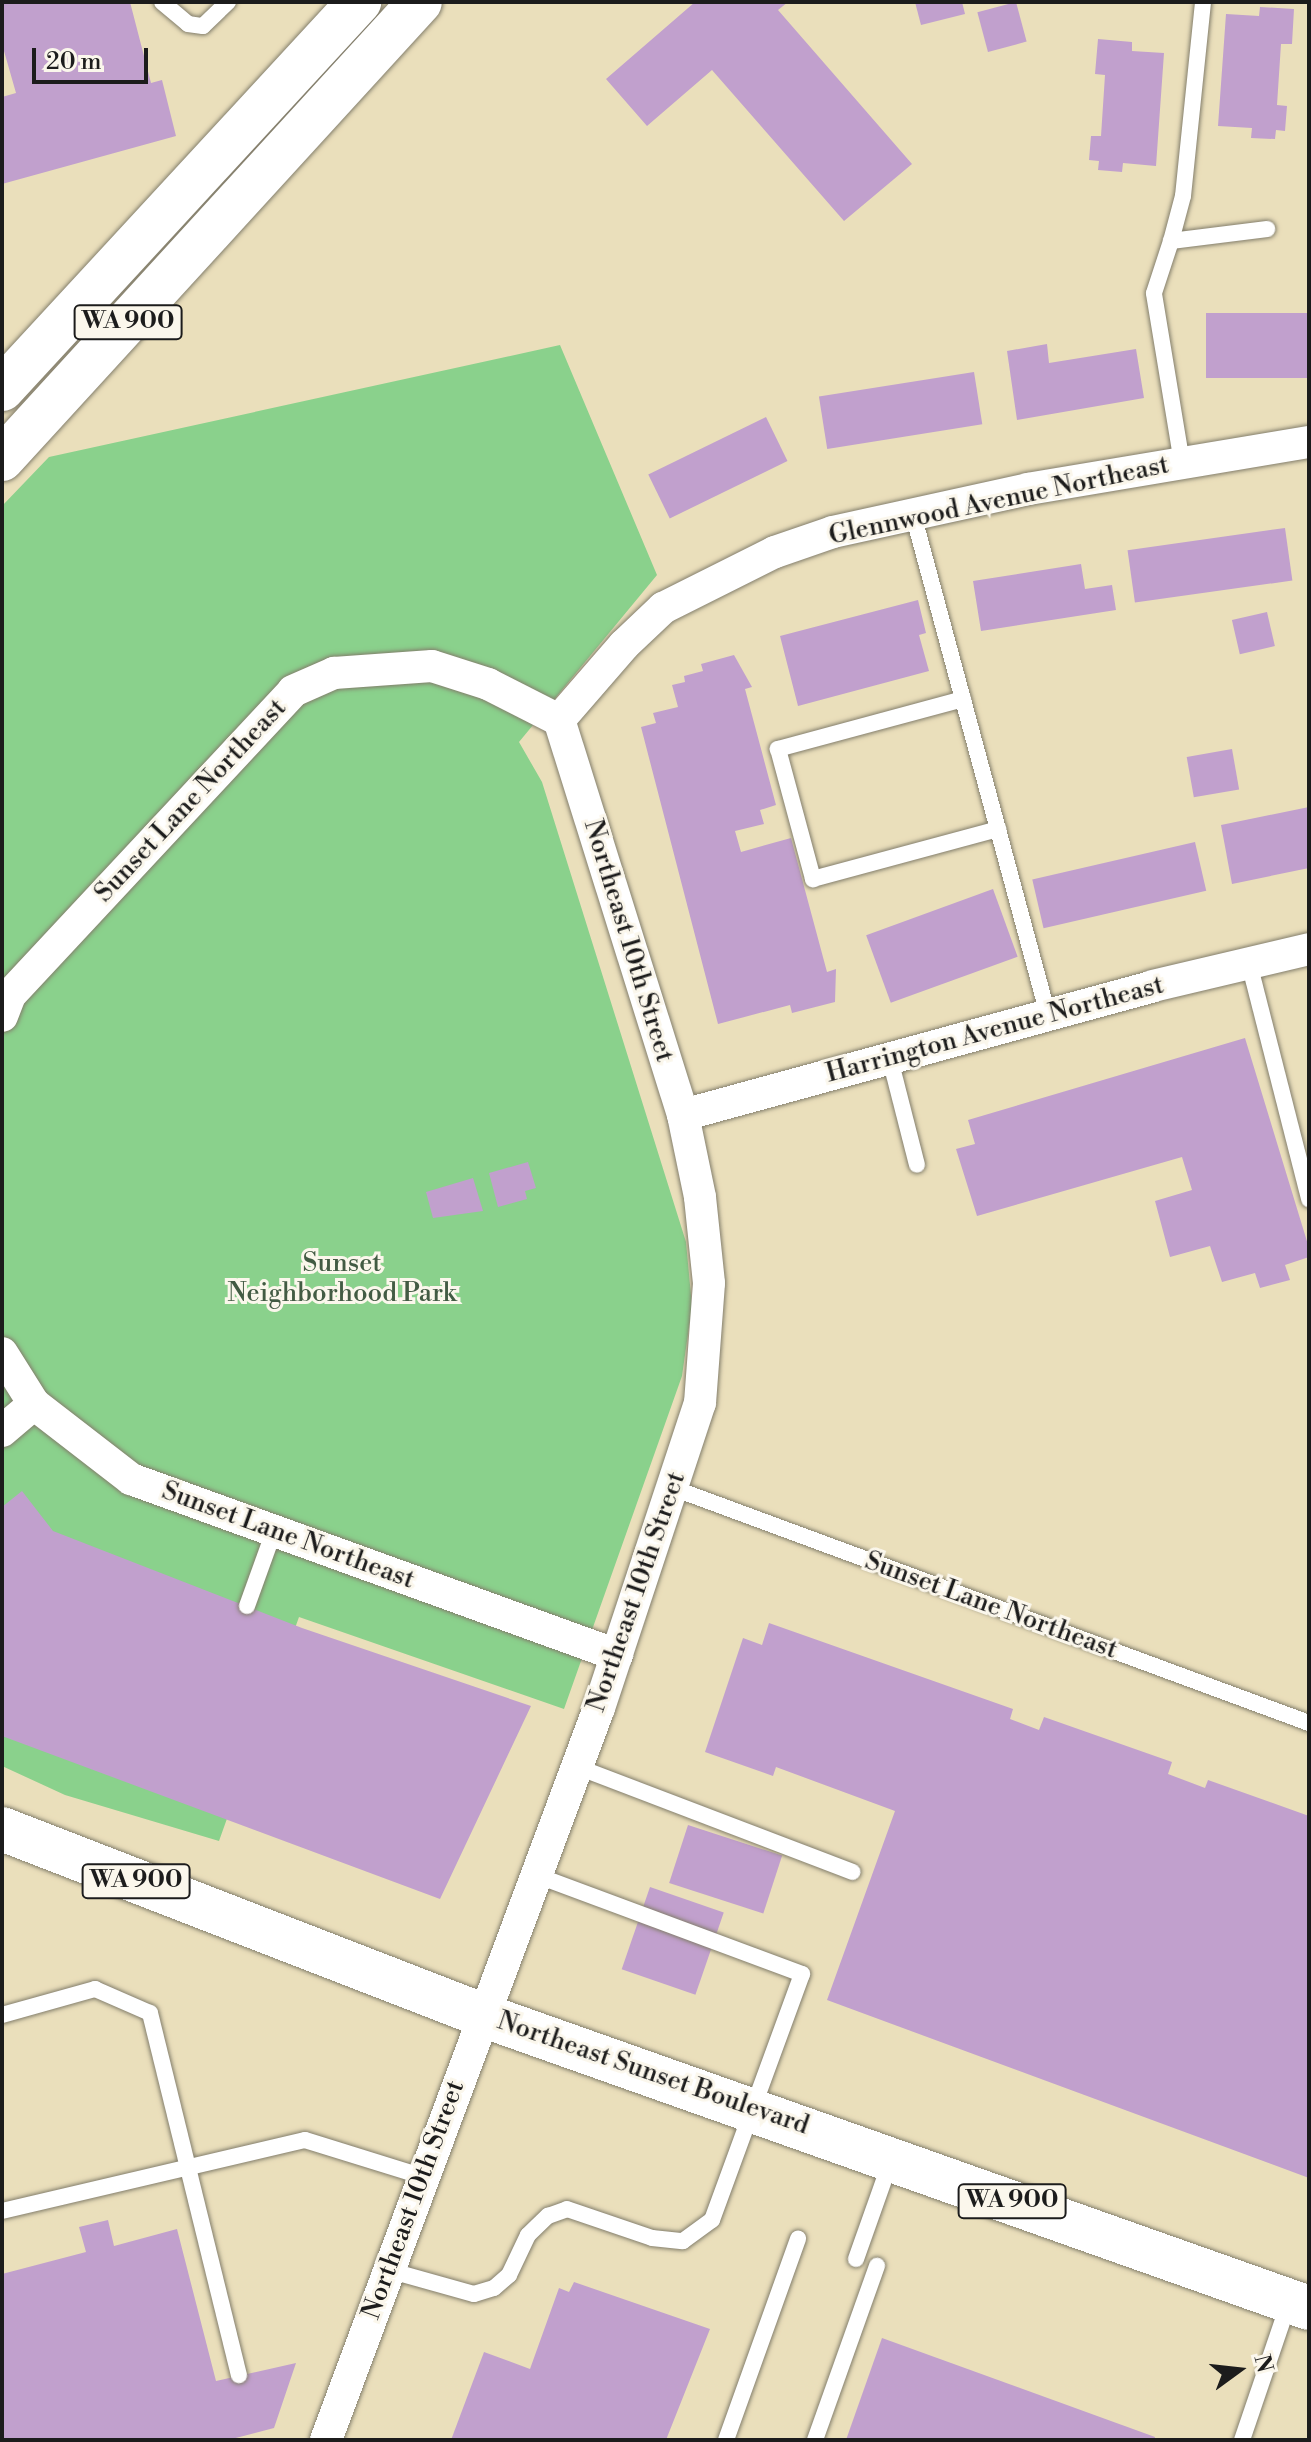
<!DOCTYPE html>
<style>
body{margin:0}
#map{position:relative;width:1311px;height:2442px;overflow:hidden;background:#eadfbb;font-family:"Libre Bodoni",serif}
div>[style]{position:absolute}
.green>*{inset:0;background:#8ad18c}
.building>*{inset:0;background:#c1a0cd;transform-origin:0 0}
.roads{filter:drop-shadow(0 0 2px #837e6c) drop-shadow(0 0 2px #837e6c)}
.lane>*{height:16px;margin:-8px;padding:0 8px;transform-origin:8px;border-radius:8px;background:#fff}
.street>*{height:32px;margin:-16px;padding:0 16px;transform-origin:16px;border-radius:16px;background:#fff}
.primary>*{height:44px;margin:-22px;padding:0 22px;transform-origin:22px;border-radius:22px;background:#fff}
span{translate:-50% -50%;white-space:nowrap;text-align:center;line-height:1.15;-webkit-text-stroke:6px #fbf7ec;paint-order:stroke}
.shield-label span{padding:2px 6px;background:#fbf7ec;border:2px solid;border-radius:6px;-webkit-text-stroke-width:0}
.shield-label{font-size:24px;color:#1c1c1c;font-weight:700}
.street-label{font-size:26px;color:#1c1c1c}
.park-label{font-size:26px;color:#425b43}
.frame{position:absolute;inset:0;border:4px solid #1c1c1c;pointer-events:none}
.north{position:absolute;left:1199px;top:2330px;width:80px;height:80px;-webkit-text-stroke:6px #fbf7ec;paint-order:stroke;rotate:75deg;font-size:22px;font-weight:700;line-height:32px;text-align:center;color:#1c1c1c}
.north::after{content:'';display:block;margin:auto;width:28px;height:36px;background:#1c1c1c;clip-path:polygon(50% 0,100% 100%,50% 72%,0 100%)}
.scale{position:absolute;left:32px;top:48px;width:116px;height:36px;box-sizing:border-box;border:4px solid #1c1c1c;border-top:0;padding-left:10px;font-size:24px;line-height:28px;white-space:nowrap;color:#1c1c1c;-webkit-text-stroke:6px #fbf7ec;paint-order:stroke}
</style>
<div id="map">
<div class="green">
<div style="clip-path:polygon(560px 345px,657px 575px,519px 742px,542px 782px,686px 1242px,692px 1306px,682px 1376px,564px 1709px,299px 1617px,219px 1841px,65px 1795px,2px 1766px,2px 506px,49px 457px)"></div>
</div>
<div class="building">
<div style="clip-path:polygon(2px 2px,130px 2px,151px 83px,162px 80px,176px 136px,2px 184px,2px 97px,16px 93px,2px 44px)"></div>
<div style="clip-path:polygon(695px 2px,788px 2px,778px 10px,912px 164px,844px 221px,712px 70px,647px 126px,606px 79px)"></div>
<div style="clip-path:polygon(915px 2px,962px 2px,965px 14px,921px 25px)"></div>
<div style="left:1016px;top:2px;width:41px;height:40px;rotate:75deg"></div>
<div style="clip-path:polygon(1260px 7px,1294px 9px,1292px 44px,1281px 44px,1277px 105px,1287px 106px,1285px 131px,1276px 130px,1275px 139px,1251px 138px,1252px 128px,1218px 126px,1226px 14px,1259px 16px)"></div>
<div style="clip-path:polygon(1098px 39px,1132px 42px,1132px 51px,1164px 53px,1156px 166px,1123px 163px,1122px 172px,1098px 170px,1099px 161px,1089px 160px,1091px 136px,1101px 136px,1105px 75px,1095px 74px)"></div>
<div style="left:1309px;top:313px;width:65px;height:103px;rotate:90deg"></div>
<div style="clip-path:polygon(1047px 344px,1049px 363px,1136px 349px,1144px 398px,1017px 420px,1007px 351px)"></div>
<div style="left:974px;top:372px;width:53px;height:157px;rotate:81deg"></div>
<div style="left:766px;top:417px;width:49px;height:131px;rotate:64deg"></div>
<div style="left:1285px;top:528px;width:53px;height:159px;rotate:82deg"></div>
<div style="clip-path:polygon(1081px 564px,1085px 589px,1112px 585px,1116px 610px,981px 631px,973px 581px)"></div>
<div style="clip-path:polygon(918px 600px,926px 633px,919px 635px,929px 671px,798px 706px,780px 636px)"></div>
<div style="left:1267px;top:612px;width:35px;height:36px;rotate:77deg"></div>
<div style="clip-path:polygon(734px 655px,752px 687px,745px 689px,776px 805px,760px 810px,764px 824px,735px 831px,741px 852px,791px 838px,827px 972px,836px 969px,835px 1002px,792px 1013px,790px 1005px,718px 1024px,641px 727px,656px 723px,653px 713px,678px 707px,672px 685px,685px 682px,684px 676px,703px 671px,701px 664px)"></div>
<div style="left:1232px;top:749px;width:41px;height:46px;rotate:80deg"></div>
<div style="clip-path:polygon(1309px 807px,1309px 868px,1232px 884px,1221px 825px)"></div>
<div style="left:1195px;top:842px;width:50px;height:167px;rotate:77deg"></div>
<div style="left:993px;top:889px;width:72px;height:135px;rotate:70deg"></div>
<div style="clip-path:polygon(1245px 1038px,1309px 1248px,1309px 1257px,1285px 1265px,1290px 1280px,1260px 1288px,1255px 1273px,1222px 1282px,1210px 1246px,1170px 1257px,1155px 1201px,1192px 1190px,1182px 1157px,977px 1216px,956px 1149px,975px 1144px,968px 1120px)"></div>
<div style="clip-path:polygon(528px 1162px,536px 1188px,525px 1191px,527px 1199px,498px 1207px,489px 1173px)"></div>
<div style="clip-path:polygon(473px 1178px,483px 1211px,433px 1218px,426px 1192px)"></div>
<div style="clip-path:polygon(22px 1491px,53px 1531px,302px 1628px,531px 1706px,440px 1899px,2px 1736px,2px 1507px)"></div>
<div style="clip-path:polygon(769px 1623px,1013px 1709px,1010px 1719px,1039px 1730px,1044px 1717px,1172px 1762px,1168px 1774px,1205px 1788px,1208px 1780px,1309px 1816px,1309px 2178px,827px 2000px,895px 1811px,776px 1767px,773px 1776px,705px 1752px,743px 1638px,762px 1645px)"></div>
<div style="left:688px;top:1825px;width:99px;height:61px;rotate:18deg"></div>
<div style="left:650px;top:1887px;width:78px;height:87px;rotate:19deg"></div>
<div style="clip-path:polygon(108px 2220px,114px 2246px,177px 2229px,216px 2381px,296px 2363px,274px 2428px,228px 2440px,2px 2440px,2px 2274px,86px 2252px,79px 2227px)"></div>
<div style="clip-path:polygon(574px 2282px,710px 2329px,666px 2440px,451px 2440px,484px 2352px,530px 2369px,559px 2288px,569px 2292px)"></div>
<div style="clip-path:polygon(882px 2338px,1155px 2437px,1154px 2440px,846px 2440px)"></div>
</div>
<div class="roads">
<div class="lane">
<div style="left:162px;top:2px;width:34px;rotate:40deg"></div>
<div style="left:188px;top:24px;width:15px;rotate:8deg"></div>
<div style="left:203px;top:26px;width:35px;rotate:-44deg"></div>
<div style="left:1171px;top:241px;width:47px;rotate:-75.1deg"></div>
<div style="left:1183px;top:196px;width:195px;rotate:-84.1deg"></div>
<div style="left:1182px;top:463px;width:172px;rotate:-99.4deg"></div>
<div style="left:1154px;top:293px;width:55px;rotate:-71.9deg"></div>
<div style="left:1171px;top:241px;width:97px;rotate:-7.1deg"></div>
<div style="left:913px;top:514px;width:519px;rotate:74.92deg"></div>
<div style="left:963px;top:699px;width:192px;rotate:164.9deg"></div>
<div style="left:778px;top:749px;width:135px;rotate:74.9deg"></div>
<div style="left:813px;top:879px;width:192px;rotate:-15.1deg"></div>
<div style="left:1249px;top:963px;width:244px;rotate:75.7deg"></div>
<div style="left:890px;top:1059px;width:109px;rotate:75.7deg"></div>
<div style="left:673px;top:1488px;width:678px;rotate:20.28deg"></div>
<div style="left:247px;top:1606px;width:80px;rotate:-70.2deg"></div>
<div style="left:575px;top:1766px;width:297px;rotate:20.9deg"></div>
<div style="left:2px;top:2015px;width:97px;rotate:-15.6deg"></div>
<div style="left:95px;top:1989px;width:60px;rotate:23.6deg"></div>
<div style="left:150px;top:2013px;width:373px;rotate:76.2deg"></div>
<div style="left:2px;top:2211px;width:311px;rotate:-13.2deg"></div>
<div style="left:305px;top:2140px;width:121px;rotate:17.2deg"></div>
<div style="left:856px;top:2259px;width:102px;rotate:-70.5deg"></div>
<div style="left:388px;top:2270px;width:89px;rotate:15.6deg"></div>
<div style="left:474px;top:2294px;width:21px;rotate:-17deg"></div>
<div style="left:494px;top:2288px;width:20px;rotate:-41deg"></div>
<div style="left:509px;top:2275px;width:44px;rotate:-64.6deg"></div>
<div style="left:528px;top:2235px;width:28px;rotate:-44deg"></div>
<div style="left:548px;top:2216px;width:20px;rotate:-20deg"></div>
<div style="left:567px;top:2209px;width:90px;rotate:18.8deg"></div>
<div style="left:652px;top:2238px;width:31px;rotate:6deg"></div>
<div style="left:683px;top:2241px;width:36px;rotate:-36deg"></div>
<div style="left:712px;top:2220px;width:262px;rotate:-69.9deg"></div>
<div style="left:802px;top:1974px;width:284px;rotate:-159.6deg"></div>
<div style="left:726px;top:2440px;width:214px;rotate:-70.3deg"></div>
<div style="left:815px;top:2440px;width:185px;rotate:-70.4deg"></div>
<div style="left:1242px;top:2440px;width:146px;rotate:-71.2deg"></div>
</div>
<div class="street">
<div style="left:559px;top:720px;width:99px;rotate:-49.1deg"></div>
<div style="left:624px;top:645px;width:54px;rotate:-43.5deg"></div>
<div style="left:663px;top:608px;width:125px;rotate:-26.6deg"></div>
<div style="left:775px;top:552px;width:61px;rotate:-19deg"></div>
<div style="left:833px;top:532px;width:200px;rotate:-12.4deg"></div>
<div style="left:1028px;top:489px;width:285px;rotate:-9.5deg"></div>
<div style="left:2px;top:1016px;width:22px;rotate:-69deg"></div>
<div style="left:10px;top:995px;width:415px;rotate:-47deg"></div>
<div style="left:293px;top:691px;width:45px;rotate:-23.7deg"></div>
<div style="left:334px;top:673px;width:98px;rotate:-4.1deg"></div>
<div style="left:432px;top:666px;width:59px;rotate:17.8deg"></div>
<div style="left:488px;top:684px;width:80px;rotate:26.9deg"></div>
<div style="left:683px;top:1115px;width:487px;rotate:-15.3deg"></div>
<div style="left:1153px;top:986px;width:160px;rotate:-13.3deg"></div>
<div style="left:2px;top:1353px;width:60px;rotate:57.9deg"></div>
<div style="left:34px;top:1404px;width:123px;rotate:37.7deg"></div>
<div style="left:131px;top:1479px;width:517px;rotate:19.91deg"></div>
<div style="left:2px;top:1431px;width:42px;rotate:-40.2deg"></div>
<div style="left:326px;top:2440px;width:781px;rotate:-69.55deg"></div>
<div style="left:599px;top:1708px;width:321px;rotate:-71.7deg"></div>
<div style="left:700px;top:1403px;width:120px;rotate:-85.7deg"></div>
<div style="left:709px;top:1283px;width:86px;rotate:-96deg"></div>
<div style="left:700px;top:1197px;width:84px;rotate:-101.7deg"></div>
<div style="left:683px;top:1115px;width:414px;rotate:-107.4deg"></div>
</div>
<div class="primary">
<div style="left:2px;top:389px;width:527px;rotate:-47.31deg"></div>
<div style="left:2px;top:459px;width:619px;rotate:-47.55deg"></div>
<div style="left:2px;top:1829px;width:515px;rotate:21.18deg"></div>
<div style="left:482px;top:2015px;width:877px;rotate:19.51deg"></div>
</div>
</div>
<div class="shield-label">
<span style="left:128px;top:322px">WA 900</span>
<span style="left:136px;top:1881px">WA 900</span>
<span style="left:1012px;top:2201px">WA 900</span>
</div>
<div class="street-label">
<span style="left:999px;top:501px;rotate:-12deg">Glennwood Avenue Northeast</span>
<span style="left:191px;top:801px;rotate:-47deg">Sunset Lane Northeast</span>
<span style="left:628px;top:941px;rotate:73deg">Northeast 10th Street</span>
<span style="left:995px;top:1030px;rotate:-15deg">Harrington Avenue Northeast</span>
<span style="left:288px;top:1536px;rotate:20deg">Sunset Lane Northeast</span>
<span style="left:637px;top:1592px;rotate:-71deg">Northeast 10th Street</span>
<span style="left:991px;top:1606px;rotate:20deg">Sunset Lane Northeast</span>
<span style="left:653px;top:2074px;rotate:19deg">Northeast Sunset Boulevard</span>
<span style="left:414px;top:2200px;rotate:-70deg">Northeast 10th Street</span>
</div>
<div class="park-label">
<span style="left:342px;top:1279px">Sunset<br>Neighborhood Park</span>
</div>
<div class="frame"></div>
<div class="north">N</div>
<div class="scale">20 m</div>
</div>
